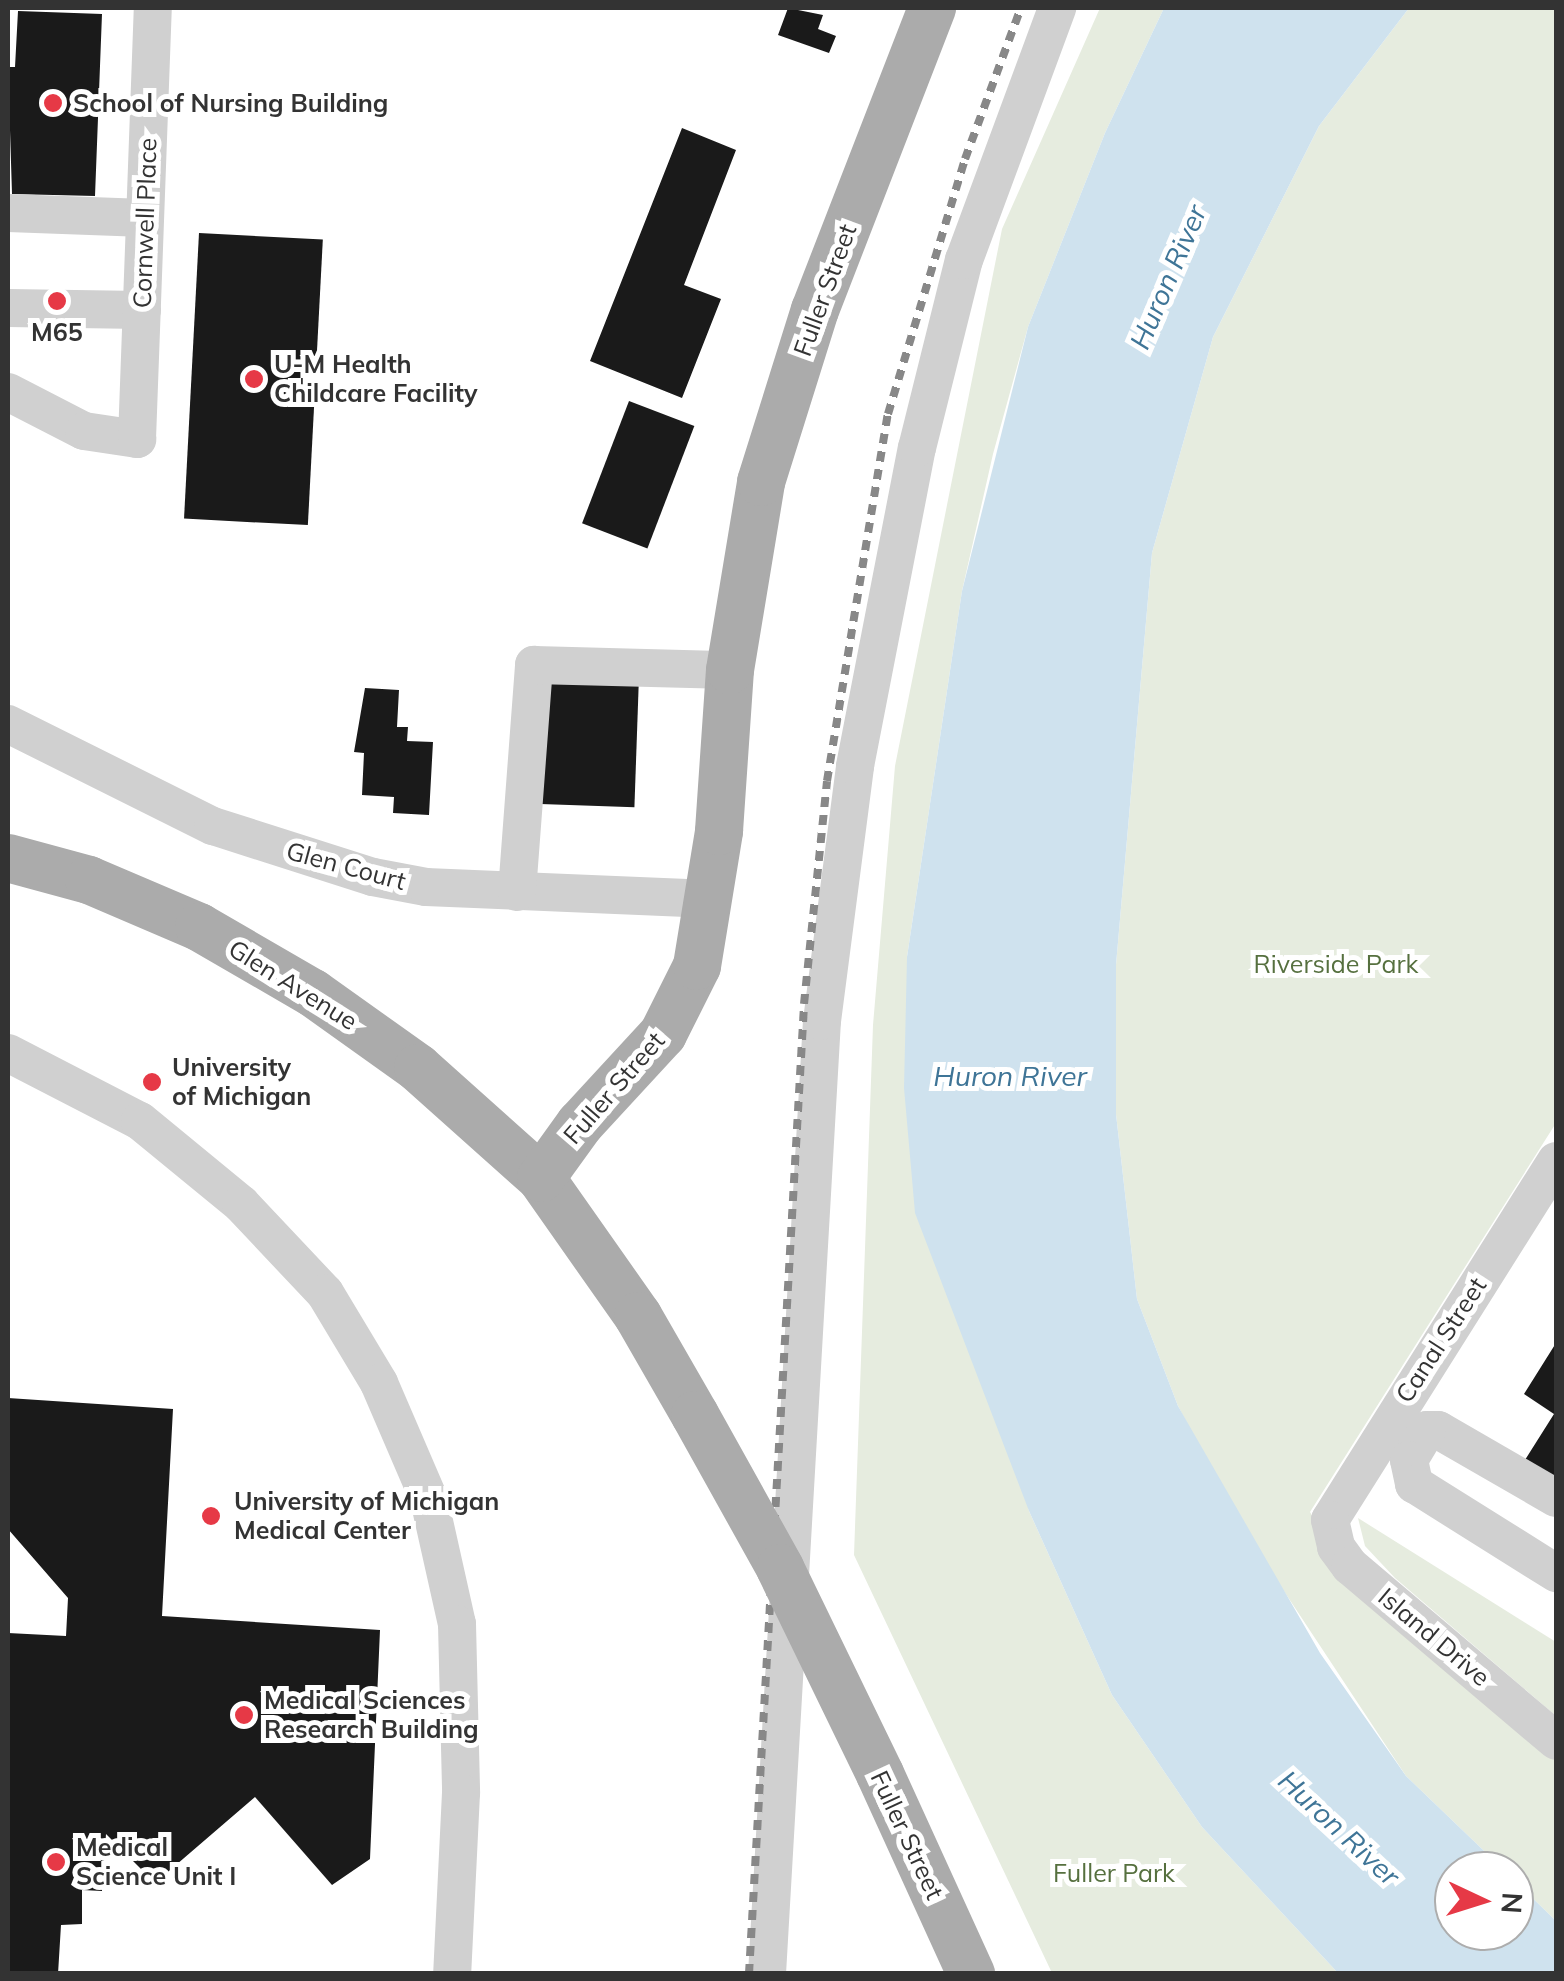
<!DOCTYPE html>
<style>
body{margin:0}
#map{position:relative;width:1564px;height:1981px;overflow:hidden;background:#fff;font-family:Mulish,sans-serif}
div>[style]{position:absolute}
.green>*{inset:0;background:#e6ecdf}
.water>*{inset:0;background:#cfe2ee}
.building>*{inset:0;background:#1a1a1a;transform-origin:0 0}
.minor>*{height:38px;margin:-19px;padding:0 19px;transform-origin:19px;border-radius:19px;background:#d0d0d0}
.major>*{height:48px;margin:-24px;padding:0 24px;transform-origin:24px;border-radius:24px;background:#ababab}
.rail>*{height:8px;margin-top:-4px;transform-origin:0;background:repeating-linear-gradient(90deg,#888 0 10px,transparent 0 18px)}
.major-bridge>*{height:48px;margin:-24px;padding:0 24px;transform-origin:24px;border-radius:24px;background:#ababab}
.dots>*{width:28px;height:28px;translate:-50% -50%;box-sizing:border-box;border:5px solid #fff;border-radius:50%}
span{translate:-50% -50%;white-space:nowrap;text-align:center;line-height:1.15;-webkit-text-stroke:10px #fff;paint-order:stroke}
.poi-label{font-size:25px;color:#333;font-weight:700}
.left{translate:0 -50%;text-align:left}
.street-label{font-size:25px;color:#333}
.park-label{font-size:25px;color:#56703f}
.water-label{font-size:28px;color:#3f7597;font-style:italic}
.frame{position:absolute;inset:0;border:10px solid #333;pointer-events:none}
.north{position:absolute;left:1434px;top:1851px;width:100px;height:100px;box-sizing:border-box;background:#fff;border:2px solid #adadad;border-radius:50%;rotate:94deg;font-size:28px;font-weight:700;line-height:40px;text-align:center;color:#333}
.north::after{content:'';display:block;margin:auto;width:35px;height:45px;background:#e63946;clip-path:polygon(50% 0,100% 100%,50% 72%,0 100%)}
</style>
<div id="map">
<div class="green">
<div style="clip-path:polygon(1100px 8px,1164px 8px,1105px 133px,1028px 327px,993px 454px,962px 591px,907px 957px,1029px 1511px,1112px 1695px,1202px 1827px,1338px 1973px,1052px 1973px,854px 1555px,873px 1025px,895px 766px,1002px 229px)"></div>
<div style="clip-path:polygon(1409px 8px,1556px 8px,1556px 1123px,1310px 1512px,1323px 1535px,1556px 1755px,1556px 1921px,1514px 1880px,1514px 1871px,1505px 1871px,1406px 1776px,1245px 1532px,1178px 1406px,1137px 1299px,1116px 1114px,1116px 965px,1152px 553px,1213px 337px,1319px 126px)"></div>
<div style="clip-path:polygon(1358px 1518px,1556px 1642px,1556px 1716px,1395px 1578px,1365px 1546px)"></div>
</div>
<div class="water">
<div style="clip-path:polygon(1164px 8px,1409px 8px,1319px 126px,1213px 337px,1152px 553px,1116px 965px,1116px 1114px,1137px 1299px,1178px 1406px,1320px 1653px,1406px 1776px,1505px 1871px,1454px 1871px,1454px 1931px,1514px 1931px,1514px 1880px,1556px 1921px,1556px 1973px,1338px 1973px,1202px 1827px,1112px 1695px,1029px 1511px,915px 1213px,904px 1088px,907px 957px,962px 591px,1028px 327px,1105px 133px)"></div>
</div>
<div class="building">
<div style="clip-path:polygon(788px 8px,823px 15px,818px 29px,836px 36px,829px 53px,778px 35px)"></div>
<div style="clip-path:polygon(18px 11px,102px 14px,95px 196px,12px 194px,8px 67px,15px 67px)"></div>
<div style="clip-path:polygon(682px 128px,736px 150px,684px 285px,721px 299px,682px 398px,590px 361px)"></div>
<div style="left:199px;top:233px;width:124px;height:286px;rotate:3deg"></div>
<div style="left:629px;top:401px;width:70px;height:131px;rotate:21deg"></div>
<div style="left:545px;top:674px;width:94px;height:130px;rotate:2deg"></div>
<div style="clip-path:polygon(365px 688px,399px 690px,397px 727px,408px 727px,407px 741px,433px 742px,429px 815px,393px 813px,394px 797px,362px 795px,364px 753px,354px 752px)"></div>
<div style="clip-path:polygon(1556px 1343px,1556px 1485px,1523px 1463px,1554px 1414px,1524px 1394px)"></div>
<div style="clip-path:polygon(8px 1398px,173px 1409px,162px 1616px,380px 1630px,370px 1859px,332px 1885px,255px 1797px,155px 1883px,106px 1834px,102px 1891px,82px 1890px,82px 1924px,61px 1925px,58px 1974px,8px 1974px,8px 1633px,66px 1636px,68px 1598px,8px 1529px)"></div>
</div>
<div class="minor">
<div style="left:8px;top:213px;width:137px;rotate:2.1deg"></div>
<div style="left:8px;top:308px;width:134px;rotate:0.9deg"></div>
<div style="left:8px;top:392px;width:85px;rotate:27.2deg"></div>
<div style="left:84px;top:431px;width:54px;rotate:8.6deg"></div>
<div style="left:137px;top:439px;width:431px;rotate:-87.9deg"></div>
<div style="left:8px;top:724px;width:229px;rotate:26.5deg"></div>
<div style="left:213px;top:826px;width:168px;rotate:17.7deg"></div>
<div style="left:373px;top:877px;width:54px;rotate:10.7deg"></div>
<div style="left:426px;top:887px;width:285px;rotate:2.4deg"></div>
<div style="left:517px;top:892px;width:228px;rotate:-85.7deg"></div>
<div style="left:534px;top:665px;width:196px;rotate:1.5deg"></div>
<div style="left:8px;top:1053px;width:148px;rotate:27.3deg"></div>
<div style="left:140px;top:1121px;width:131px;rotate:39.4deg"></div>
<div style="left:241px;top:1204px;width:122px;rotate:46.7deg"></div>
<div style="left:325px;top:1293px;width:105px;rotate:59deg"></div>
<div style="left:379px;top:1383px;width:126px;rotate:66.7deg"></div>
<div style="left:429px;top:1499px;width:128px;rotate:77.4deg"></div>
<div style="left:457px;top:1624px;width:169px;rotate:88.6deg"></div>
<div style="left:461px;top:1793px;width:181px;rotate:92.8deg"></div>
<div style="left:1556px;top:1161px;width:424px;rotate:122.2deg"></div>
<div style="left:1330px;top:1520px;width:28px;rotate:77deg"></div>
<div style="left:1336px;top:1547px;width:24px;rotate:54deg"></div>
<div style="left:1350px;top:1566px;width:270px;rotate:40.3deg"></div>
<div style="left:1556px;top:1498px;width:136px;rotate:-150deg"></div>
<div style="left:1438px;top:1430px;width:11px;rotate:180deg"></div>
<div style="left:1427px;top:1430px;width:35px;rotate:121deg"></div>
<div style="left:1409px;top:1460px;width:25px;rotate:78deg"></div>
<div style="left:1414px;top:1484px;width:168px;rotate:32.1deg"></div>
<div style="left:767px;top:1974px;width:955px;rotate:-86.7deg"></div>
<div style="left:822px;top:1021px;width:257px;rotate:-82.6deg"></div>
<div style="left:855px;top:766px;width:324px;rotate:-79deg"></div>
<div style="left:917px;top:448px;width:194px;rotate:-76deg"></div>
<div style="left:964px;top:260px;width:269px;rotate:-69.7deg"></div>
</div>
<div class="major">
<div style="left:8px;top:858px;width:84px;rotate:15.2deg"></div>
<div style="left:89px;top:880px;width:120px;rotate:23.1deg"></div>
<div style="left:199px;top:927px;width:132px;rotate:30.1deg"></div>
<div style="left:313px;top:993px;width:129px;rotate:35.5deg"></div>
<div style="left:418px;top:1068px;width:165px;rotate:41.8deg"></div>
<div style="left:541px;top:1178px;width:169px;rotate:54.9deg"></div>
<div style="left:638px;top:1316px;width:114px;rotate:60.1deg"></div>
<div style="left:541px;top:1178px;width:67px;rotate:-54.2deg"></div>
<div style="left:580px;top:1124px;width:122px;rotate:-47.3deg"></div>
<div style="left:663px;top:1034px;width:76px;rotate:-63.4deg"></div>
<div style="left:697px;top:966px;width:137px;rotate:-80.7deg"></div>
<div style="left:719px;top:831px;width:161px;rotate:-86.1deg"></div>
<div style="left:730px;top:670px;width:191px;rotate:-80.6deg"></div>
<div style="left:761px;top:482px;width:180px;rotate:-72.6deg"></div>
<div style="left:815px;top:310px;width:324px;rotate:-68.8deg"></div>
<div style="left:880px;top:1774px;width:220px;rotate:65.5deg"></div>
</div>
<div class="rail">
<div style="left:749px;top:1974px;width:972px;rotate:-86.75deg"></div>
<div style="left:804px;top:1004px;width:224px;rotate:-84.1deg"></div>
<div style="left:827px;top:781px;width:372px;rotate:-80.6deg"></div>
<div style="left:888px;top:414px;width:266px;rotate:-73.2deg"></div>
<div style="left:965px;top:159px;width:161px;rotate:-69.7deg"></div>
</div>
<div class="major-bridge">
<div style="left:695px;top:1415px;width:175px;rotate:60.9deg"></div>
<div style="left:780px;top:1568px;width:229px;rotate:64.1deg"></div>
</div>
<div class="dots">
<div style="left:53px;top:103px;background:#e63946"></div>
<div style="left:57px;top:301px;background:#e63946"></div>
<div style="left:254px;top:379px;background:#e63946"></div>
<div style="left:152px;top:1082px;background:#e63946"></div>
<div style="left:211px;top:1516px;background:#e63946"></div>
<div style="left:244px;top:1715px;background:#e63946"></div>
<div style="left:56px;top:1862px;background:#e63946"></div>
</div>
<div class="poi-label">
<span class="left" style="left:73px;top:103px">School of Nursing Building</span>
<span style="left:57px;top:332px">M65</span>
<span class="left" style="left:274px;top:379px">U-M Health<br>Childcare Facility</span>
<span class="left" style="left:172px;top:1082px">University<br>of Michigan</span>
<span class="left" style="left:234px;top:1516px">University of Michigan<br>Medical Center</span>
<span class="left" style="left:264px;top:1715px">Medical Sciences<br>Research Building</span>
<span class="left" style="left:76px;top:1862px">Medical<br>Science Unit I</span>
</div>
<div class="street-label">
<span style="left:145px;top:223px;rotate:-88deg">Cornwell Place</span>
<span style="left:825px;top:290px;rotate:-70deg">Fuller Street</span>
<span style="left:346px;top:866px;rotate:15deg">Glen Court</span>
<span style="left:293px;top:985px;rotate:32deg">Glen Avenue</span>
<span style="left:614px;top:1088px;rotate:-49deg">Fuller Street</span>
<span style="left:1441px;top:1340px;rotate:-57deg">Canal Street</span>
<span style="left:1434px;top:1637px;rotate:40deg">Island Drive</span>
<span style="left:907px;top:1835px;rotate:65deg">Fuller Street</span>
</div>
<div class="park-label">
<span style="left:1336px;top:964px">Riverside Park</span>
<span style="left:1114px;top:1873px">Fuller Park</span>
</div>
<div class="water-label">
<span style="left:1168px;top:277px;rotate:-67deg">Huron River</span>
<span style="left:1010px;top:1076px">Huron River</span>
<span style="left:1339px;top:1828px;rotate:43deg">Huron River</span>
</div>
<div class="frame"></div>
<div class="north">N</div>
</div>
